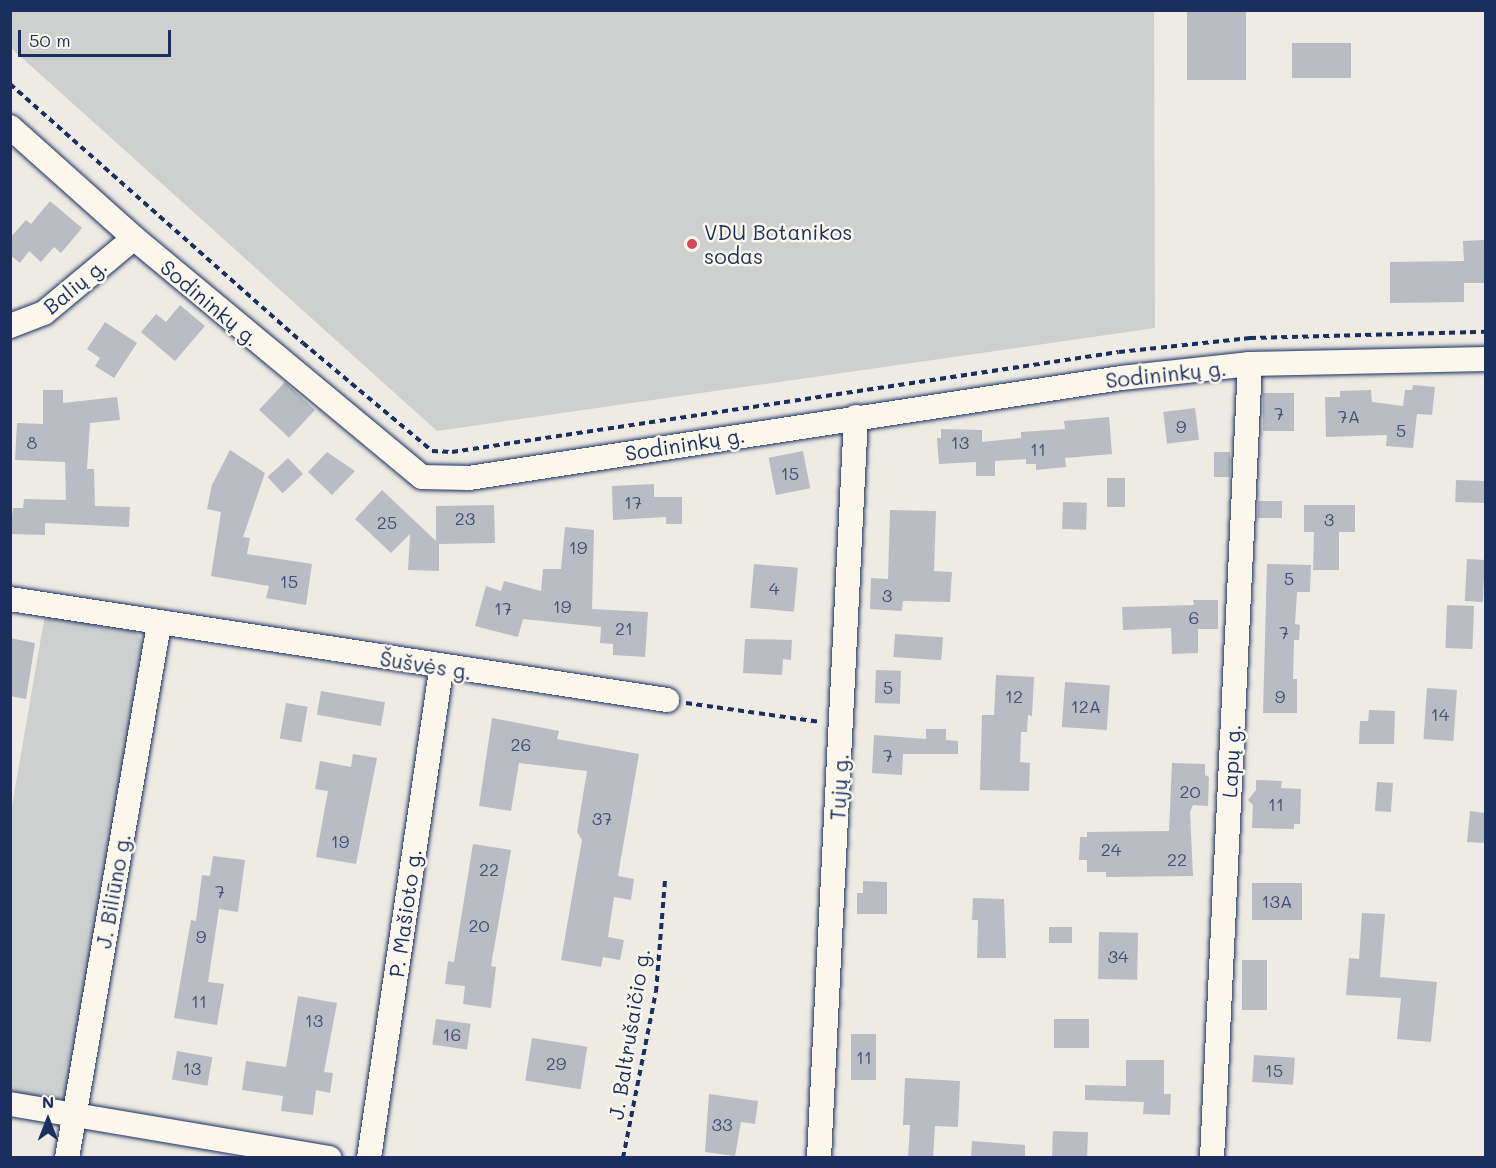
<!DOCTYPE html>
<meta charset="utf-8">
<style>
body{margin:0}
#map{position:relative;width:1496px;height:1168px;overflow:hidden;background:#eeebe4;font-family:Mali,sans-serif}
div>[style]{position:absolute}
.green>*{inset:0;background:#cecfcf}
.building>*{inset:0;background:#b9bcc3;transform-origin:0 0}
.path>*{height:4px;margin-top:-2px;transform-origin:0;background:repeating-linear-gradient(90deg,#1b2f5e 0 6px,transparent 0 10.5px)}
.roads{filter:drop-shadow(0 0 2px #1b2f5e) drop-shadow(0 0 2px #1b2f5e)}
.street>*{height:24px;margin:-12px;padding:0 12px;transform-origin:12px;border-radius:12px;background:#fbf7ec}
.dots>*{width:16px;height:16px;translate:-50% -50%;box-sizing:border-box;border:3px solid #fbf7ec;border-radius:50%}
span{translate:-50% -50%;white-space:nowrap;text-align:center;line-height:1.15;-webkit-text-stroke:5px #fbf7ec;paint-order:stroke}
.number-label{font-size:18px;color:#425277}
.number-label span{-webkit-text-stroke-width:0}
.poi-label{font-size:21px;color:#1b2f5e}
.left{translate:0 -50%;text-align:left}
.street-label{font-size:21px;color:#1b2f5e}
.frame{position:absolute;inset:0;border:12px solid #1b2f5e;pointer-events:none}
.north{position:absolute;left:18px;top:1090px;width:60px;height:60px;-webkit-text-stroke:4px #fbf7ec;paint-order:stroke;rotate:0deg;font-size:16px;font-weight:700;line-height:24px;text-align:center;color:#1b2f5e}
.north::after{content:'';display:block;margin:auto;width:21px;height:27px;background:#1b2f5e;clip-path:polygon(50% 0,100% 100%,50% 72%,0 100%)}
.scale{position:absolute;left:18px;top:30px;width:153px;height:27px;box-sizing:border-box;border:3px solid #1b2f5e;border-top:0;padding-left:8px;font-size:18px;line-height:21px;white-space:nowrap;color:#1b2f5e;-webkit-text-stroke:4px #fbf7ec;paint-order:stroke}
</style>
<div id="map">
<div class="green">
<div style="clip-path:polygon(11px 10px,1154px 11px,1155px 328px,437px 431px,11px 48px)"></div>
<div style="clip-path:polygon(45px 614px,126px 626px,138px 634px,144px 647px,72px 1096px,64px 1102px,11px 1095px,11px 812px)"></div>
</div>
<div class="building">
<div style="left:1187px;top:10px;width:59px;height:70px"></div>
<div style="left:1292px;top:43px;width:59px;height:35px"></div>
<div style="clip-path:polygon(50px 201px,82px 228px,61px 253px,54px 247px,41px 262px,29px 251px,20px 263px,10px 255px,10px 238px,26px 220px,31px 224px)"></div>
<div style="clip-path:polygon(1485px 240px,1485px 283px,1464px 283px,1464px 302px,1390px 303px,1390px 262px,1464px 261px,1463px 241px)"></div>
<div style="clip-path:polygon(180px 305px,205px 326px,175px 361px,141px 332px,156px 314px,166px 322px)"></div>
<div style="clip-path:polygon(105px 322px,137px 343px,114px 378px,95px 366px,100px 358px,87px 349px)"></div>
<div style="left:285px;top:382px;width:41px;height:38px;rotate:43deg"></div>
<div style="clip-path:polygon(1413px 385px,1435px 387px,1432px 415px,1417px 414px,1413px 448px,1386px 446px,1387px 435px,1326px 437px,1325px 397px,1340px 397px,1340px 391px,1371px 390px,1372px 402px,1403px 406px,1405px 390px,1412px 390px)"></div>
<div style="clip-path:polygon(43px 390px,63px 390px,63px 403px,117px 397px,120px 420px,90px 423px,87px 469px,94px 469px,95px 506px,130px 507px,129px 527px,45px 523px,45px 535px,10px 534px,13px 508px,23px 508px,24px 499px,66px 500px,65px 462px,15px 460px,17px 423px,43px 424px)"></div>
<div style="left:1294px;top:393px;width:38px;height:31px;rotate:90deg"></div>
<div style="left:1195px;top:408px;width:32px;height:32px;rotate:83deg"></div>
<div style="clip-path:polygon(1109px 417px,1112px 454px,1065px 458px,1066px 467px,1036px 470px,1036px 464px,1026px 464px,1026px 459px,995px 461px,995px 476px,976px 476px,976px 462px,939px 464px,937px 438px,941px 438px,941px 429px,982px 430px,982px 442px,1021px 438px,1021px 432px,1065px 429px,1064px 421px)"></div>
<div style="clip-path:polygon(230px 450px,265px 473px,243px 537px,250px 538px,247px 554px,312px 564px,306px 605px,266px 598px,269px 586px,211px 576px,221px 512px,207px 509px,212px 485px)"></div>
<div style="left:803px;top:451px;width:38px;height:35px;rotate:79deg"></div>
<div style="clip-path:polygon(327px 452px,355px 471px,332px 495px,308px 472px)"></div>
<div style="left:1230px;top:452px;width:25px;height:16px;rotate:90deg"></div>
<div style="left:288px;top:458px;width:22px;height:28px;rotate:47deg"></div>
<div style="left:1107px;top:478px;width:18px;height:29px"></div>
<div style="left:1456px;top:480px;width:29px;height:22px;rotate:2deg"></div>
<div style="clip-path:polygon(654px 484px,654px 497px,682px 497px,682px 524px,666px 524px,666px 517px,613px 520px,612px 486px)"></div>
<div style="clip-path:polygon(382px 490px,436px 541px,436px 506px,494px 505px,495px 543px,439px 544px,439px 571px,408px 570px,410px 534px,391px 553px,355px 519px)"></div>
<div style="left:1258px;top:501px;width:24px;height:17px"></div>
<div style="left:1063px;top:502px;width:24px;height:27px;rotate:2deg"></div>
<div style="clip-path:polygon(1304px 505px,1355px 505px,1355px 532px,1339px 532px,1339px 570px,1313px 570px,1314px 532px,1304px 532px)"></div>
<div style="clip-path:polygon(890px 510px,936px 511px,934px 571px,952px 572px,950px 602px,903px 601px,902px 611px,870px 609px,871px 578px,888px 579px)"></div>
<div style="clip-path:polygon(565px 527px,594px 530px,592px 609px,648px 612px,645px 657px,613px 655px,613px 644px,600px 643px,601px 627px,523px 619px,518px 637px,475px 626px,486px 586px,501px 591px,504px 581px,541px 591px,543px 569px,561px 569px)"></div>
<div style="left:1467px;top:559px;width:18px;height:42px;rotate:3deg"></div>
<div style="left:754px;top:564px;width:44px;height:44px;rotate:5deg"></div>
<div style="clip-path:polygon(1267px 564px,1311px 565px,1310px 592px,1297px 592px,1295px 624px,1300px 625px,1299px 640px,1294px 640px,1293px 679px,1297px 679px,1297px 713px,1263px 713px)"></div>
<div style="clip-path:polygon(1193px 600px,1218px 600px,1218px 629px,1198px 629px,1198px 653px,1172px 654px,1171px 628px,1123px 630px,1122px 607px,1194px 605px)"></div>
<div style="left:1447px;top:605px;width:27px;height:43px;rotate:2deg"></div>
<div style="left:895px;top:634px;width:48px;height:23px;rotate:4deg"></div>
<div style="clip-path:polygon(10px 638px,35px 643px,26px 699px,10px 696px)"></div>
<div style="clip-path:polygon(745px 639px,792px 640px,791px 660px,783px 659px,782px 675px,743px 673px)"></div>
<div style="left:876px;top:670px;width:25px;height:33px;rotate:2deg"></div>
<div style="clip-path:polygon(996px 675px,1034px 677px,1032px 716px,1028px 715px,1027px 732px,1021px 732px,1020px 762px,1030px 763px,1029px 791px,980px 790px,982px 715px,994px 715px)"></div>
<div style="left:1065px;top:682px;width:45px;height:45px;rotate:4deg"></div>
<div style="left:1427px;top:688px;width:30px;height:51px;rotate:4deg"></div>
<div style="left:321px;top:691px;width:65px;height:24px;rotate:10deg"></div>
<div style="left:286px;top:703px;width:22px;height:36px;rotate:10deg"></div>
<div style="clip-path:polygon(1369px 710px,1395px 711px,1394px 744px,1359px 744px,1360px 721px,1368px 721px)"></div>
<div style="clip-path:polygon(492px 718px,559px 731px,557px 739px,639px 754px,618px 876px,634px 879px,631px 900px,614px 897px,608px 937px,624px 940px,620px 960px,603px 957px,601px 967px,561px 960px,582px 840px,577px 832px,587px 771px,519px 763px,511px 811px,479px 806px)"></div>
<div style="clip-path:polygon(926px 729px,946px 729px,946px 740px,958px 741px,958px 754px,903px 754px,902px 775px,872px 773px,874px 735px,926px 739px)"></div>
<div style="clip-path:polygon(353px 754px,377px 758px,356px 864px,316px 857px,328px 791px,315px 789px,320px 761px,351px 767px)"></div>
<div style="clip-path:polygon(1172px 763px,1205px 764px,1205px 775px,1209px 777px,1208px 806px,1193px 805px,1190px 812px,1193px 876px,1106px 877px,1106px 872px,1087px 872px,1087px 860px,1079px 860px,1080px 837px,1087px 837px,1087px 832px,1169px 831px)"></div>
<div style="clip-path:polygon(1256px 780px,1282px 781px,1281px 788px,1301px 789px,1300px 824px,1294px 824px,1294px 829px,1252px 828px,1253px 805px,1248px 800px,1256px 790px)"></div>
<div style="left:1377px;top:782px;width:16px;height:29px;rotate:4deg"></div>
<div style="clip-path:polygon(1470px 811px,1485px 813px,1485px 843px,1467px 842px)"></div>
<div style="clip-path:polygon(473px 844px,511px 850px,491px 966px,496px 967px,491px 1008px,463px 1004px,465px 986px,445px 984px,448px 961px,454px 962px)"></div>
<div style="clip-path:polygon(213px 856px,245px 860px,238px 912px,219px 909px,208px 982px,224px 984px,217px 1025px,174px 1018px,191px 920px,196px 921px,202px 875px,210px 876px)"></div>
<div style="clip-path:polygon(863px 881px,887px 882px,887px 914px,857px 914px,857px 893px,863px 893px)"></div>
<div style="left:1252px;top:883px;width:50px;height:37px"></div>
<div style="clip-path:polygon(973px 898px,1004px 899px,1006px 958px,977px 958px,978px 920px,972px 920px)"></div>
<div style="clip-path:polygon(1362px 913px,1385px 914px,1380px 977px,1437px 982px,1431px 1042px,1397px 1039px,1401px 998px,1346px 995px,1349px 958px,1359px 959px)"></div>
<div style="left:1049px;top:927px;width:23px;height:16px"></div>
<div style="left:1099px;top:932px;width:39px;height:47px;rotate:1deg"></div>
<div style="left:1242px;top:960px;width:25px;height:50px"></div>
<div style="clip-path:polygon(298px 996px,337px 1003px,324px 1072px,333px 1073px,330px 1093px,316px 1090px,313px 1115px,281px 1111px,283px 1096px,242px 1090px,246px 1061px,286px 1067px)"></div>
<div style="left:436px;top:1019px;width:35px;height:26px;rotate:8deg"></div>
<div style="left:1054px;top:1019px;width:35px;height:29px"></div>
<div style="left:851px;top:1034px;width:25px;height:46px"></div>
<div style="left:532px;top:1038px;width:56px;height:43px;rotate:9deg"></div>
<div style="left:177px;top:1051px;width:36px;height:29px;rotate:10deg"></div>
<div style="left:1254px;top:1055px;width:41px;height:27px;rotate:4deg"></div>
<div style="clip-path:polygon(1126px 1060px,1164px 1060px,1164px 1094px,1171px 1094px,1170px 1115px,1143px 1114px,1144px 1102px,1085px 1100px,1085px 1085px,1126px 1086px)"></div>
<div style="clip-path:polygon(905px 1078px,960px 1081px,958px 1127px,935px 1126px,933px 1158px,908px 1158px,910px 1125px,903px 1125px)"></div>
<div style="clip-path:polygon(709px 1094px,758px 1101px,755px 1124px,741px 1122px,735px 1156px,705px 1152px)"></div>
<div style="left:1053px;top:1131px;width:35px;height:27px;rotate:2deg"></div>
<div style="clip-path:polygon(972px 1141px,1025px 1145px,1025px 1158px,971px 1158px)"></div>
</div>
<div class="path">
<div style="left:10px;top:84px;width:391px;rotate:41.5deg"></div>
<div style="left:303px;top:343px;width:168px;rotate:39.9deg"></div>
<div style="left:432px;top:451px;width:20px;rotate:3deg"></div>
<div style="left:452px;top:452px;width:674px;rotate:-8.53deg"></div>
<div style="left:1119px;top:352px;width:132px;rotate:-6.1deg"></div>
<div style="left:1250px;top:338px;width:236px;rotate:-1.5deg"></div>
<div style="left:686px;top:703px;width:136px;rotate:8deg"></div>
<div style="left:623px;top:1158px;width:169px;rotate:-78.8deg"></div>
<div style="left:656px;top:992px;width:113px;rotate:-85.4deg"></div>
</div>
<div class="roads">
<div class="street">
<div style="left:10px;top:127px;width:166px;rotate:41.8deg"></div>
<div style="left:134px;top:238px;width:374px;rotate:39.7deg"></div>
<div style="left:422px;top:477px;width:47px;rotate:1.2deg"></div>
<div style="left:469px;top:478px;width:660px;rotate:-8.72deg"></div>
<div style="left:1121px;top:378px;width:130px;rotate:-6.2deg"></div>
<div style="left:1250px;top:364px;width:236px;rotate:-1.2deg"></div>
<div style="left:10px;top:326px;width:36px;rotate:-21deg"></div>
<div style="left:44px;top:313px;width:117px;rotate:-39.8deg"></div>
<div style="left:10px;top:599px;width:665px;rotate:8.74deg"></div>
<div style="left:10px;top:1104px;width:324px;rotate:9.6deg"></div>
<div style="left:67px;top:1158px;width:542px;rotate:-80.22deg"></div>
<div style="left:369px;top:1158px;width:495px;rotate:-81.6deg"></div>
<div style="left:819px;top:1158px;width:742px;rotate:-87.14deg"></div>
<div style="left:1212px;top:1158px;width:795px;rotate:-87.26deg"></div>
</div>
</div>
<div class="dots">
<div style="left:692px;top:244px;background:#d1495b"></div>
</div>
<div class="number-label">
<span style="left:1279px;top:413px">7</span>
<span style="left:1349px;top:416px">7A</span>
<span style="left:1181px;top:426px">9</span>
<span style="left:1401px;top:430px">5</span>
<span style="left:32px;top:442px">8</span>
<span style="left:960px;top:442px">13</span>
<span style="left:1038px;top:449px">11</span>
<span style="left:790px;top:473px">15</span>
<span style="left:633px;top:502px">17</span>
<span style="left:465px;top:518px">23</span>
<span style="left:1329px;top:519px">3</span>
<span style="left:387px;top:522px">25</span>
<span style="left:578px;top:547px">19</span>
<span style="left:1289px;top:578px">5</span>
<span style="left:289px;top:581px">15</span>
<span style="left:774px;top:588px">4</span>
<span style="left:887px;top:595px">3</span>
<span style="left:562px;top:606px">19</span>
<span style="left:503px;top:608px">17</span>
<span style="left:1194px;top:617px">6</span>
<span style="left:624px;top:628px">21</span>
<span style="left:1284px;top:632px">7</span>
<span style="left:888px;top:687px">5</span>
<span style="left:1014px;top:696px">12</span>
<span style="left:1280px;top:696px">9</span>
<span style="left:1086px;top:706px">12A</span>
<span style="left:1440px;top:714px">14</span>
<span style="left:521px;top:744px">26</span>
<span style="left:888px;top:755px">7</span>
<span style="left:1190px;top:791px">20</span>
<span style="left:1276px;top:804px">11</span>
<span style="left:602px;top:818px">37</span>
<span style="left:340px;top:841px">19</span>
<span style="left:1111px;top:849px">24</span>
<span style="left:1177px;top:859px">22</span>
<span style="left:489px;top:869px">22</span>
<span style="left:220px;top:891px">7</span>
<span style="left:1277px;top:901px">13A</span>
<span style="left:479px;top:925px">20</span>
<span style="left:201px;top:936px">9</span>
<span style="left:1118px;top:956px">34</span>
<span style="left:199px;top:1001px">11</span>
<span style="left:314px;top:1020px">13</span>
<span style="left:452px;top:1034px">16</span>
<span style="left:864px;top:1057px">11</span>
<span style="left:556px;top:1063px">29</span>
<span style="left:192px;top:1068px">13</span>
<span style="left:1274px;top:1070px">15</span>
<span style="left:722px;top:1124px">33</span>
</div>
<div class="poi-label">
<span class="left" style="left:704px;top:244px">VDU Botanikos<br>sodas</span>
</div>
<div class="street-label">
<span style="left:75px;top:286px;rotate:-39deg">Balių g.</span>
<span style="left:210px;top:303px;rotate:40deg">Sodininkų g.</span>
<span style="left:1166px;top:374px;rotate:-6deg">Sodininkų g.</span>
<span style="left:685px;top:444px;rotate:-9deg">Sodininkų g.</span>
<span style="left:426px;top:665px;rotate:9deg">Šušvės g.</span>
<span style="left:1231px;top:761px;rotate:-87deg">Lapų g.</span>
<span style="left:839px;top:787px;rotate:-87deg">Tujų g.</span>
<span style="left:113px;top:891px;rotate:-80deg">J. Biliūno g.</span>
<span style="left:405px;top:913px;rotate:-82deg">P. Mašioto g.</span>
<span style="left:629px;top:1034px;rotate:-81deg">J. Baltrušaičio g.</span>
</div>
<div class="frame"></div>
<div class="north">N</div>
<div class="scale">50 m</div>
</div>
